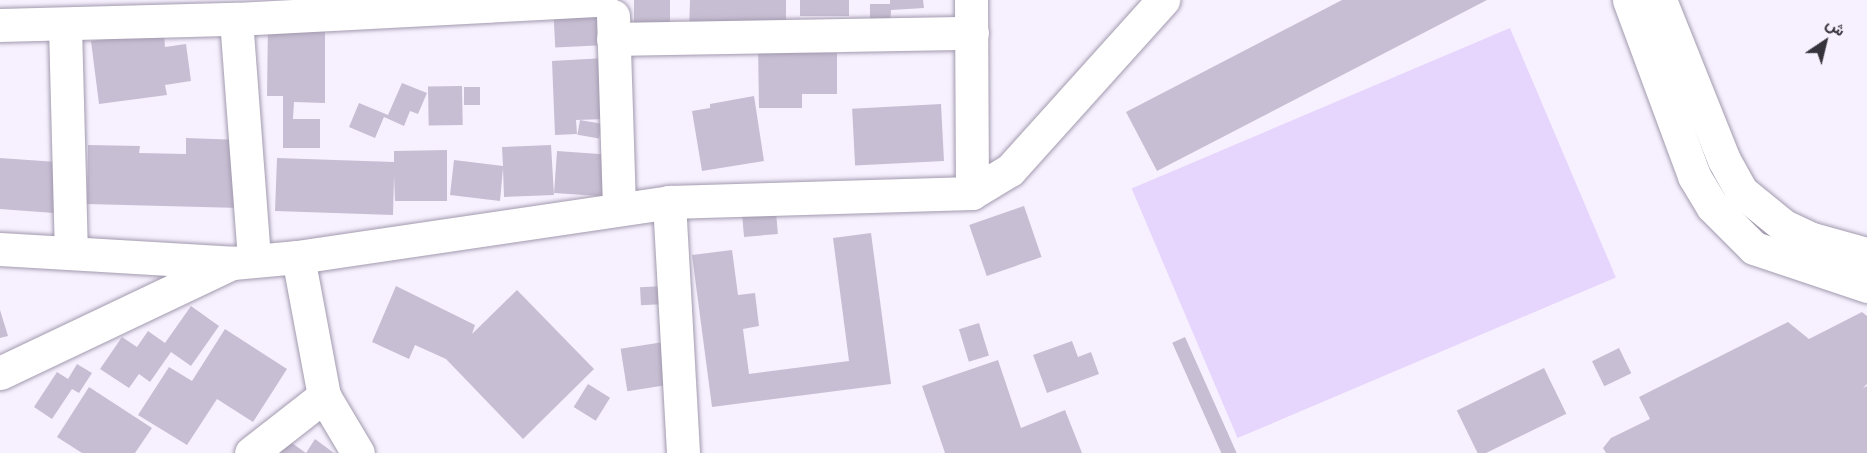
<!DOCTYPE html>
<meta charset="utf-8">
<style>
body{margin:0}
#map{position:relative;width:1867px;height:453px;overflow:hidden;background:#f7f1ff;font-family:Raleway,Vazirmatn,sans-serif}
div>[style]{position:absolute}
.green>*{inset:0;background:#e6d5fd;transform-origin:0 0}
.building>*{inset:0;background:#c7bed3;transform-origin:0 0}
.roads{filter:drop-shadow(0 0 2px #a29aae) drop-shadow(0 0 2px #a29aae)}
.street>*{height:33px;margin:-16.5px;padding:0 16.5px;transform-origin:16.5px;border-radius:16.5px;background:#fff}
span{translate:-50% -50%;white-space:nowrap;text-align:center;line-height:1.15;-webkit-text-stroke:4.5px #f7f1ff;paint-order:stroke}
.north{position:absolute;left:1795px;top:12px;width:60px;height:60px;-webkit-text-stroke:4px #f7f1ff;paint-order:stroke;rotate:35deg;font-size:16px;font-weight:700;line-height:24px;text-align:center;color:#37333c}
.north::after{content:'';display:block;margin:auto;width:21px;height:27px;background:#37333c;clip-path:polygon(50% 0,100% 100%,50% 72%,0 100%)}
</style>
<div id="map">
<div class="green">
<div style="left:1510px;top:28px;width:271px;height:411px;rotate:67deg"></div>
</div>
<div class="building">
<div style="left:634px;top:0;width:36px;height:34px"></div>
<div style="clip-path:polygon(690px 0,786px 0,786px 22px,689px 34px)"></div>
<div style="left:800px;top:0;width:49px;height:16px"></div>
<div style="clip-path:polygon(890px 0,923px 0,924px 8px,891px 10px,890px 27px,870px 26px,870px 4px,890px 4px)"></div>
<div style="clip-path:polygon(1342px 0,1487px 0,1157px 171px,1126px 112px)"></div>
<div style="left:604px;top:3px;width:42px;height:51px;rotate:87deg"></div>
<div style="clip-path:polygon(268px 23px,325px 24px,325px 103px,294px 102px,293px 119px,320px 119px,320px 148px,283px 148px,283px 96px,267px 96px)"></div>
<div style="clip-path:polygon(164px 32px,165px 47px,186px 44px,191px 81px,165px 85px,167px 95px,99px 104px,91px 41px)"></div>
<div style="clip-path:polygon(758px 46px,798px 46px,799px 53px,837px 53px,837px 94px,802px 94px,802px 108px,759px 108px)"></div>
<div style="clip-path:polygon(604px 58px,606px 119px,576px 120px,577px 134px,555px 135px,552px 61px)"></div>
<div style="clip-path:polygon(402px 83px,427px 93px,418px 114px,410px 111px,404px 126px,384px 117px,375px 138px,349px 127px,359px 103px,388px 115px)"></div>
<div style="left:462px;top:86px;width:39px;height:34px;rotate:89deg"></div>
<div style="left:480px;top:87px;width:18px;height:16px;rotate:90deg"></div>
<div style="clip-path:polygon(754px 96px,764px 161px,702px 171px,692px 111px,710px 108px,710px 104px)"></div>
<div style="left:941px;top:104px;width:57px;height:89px;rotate:87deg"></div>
<div style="left:580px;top:120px;width:22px;height:15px;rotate:10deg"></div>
<div style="clip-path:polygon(186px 138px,241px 140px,240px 208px,87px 204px,88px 145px,140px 146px,139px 153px,186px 154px)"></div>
<div style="clip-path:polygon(551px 145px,554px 195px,504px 197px,503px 168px,500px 201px,450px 195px,454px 160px,503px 166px,502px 147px)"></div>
<div style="clip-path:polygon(447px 150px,447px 201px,395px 201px,394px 176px,393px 215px,275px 211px,277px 158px,394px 162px,394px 151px)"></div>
<div style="left:557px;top:151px;width:56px;height:42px;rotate:4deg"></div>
<div style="left:0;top:158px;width:61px;height:51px;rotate:4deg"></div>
<div style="left:1024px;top:206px;width:54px;height:58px;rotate:71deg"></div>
<div style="left:776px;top:212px;width:22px;height:34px;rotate:85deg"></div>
<div style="clip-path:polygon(871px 233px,891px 384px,712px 407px,692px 255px,732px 250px,738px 295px,755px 293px,759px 326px,743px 329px,749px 374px,849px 361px,833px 238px)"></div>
<div style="clip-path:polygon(396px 286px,475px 325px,472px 334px,517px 290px,594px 369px,523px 439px,446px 359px,415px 345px,409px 359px,372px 342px)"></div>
<div style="left:664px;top:286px;width:18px;height:24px;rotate:87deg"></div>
<div style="clip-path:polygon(191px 306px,219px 326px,191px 366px,171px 352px,150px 382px,139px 374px,129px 388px,100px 369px,122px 337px,137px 347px,148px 331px,165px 343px)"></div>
<div style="clip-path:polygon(0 310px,8px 336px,0 338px)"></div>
<div style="clip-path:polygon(1862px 312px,1867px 316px,1867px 384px,1863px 388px,1867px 386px,1867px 453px,1606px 453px,1603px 448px,1611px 438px,1650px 419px,1639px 397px,1788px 322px,1809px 339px)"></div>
<div style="left:979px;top:323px;width:34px;height:21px;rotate:73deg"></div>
<div style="clip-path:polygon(225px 329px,287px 369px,253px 422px,217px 399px,187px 445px,138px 415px,169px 367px,192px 381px)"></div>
<div style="left:1185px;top:337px;width:127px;height:14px;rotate:66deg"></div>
<div style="left:670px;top:341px;width:43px;height:50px;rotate:81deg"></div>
<div style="clip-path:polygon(1072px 341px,1078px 357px,1091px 352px,1099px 374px,1047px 393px,1033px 355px)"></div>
<div style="left:1619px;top:348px;width:28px;height:30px;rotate:64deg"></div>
<div style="clip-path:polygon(998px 360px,1021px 428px,1065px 410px,1082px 453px,945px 453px,922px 386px)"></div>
<div style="clip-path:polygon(77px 364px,92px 373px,79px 393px,72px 389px,52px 419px,34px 407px,57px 372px,68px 379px)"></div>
<div style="left:1544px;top:368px;width:51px;height:97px;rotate:64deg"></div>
<div style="left:588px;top:384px;width:26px;height:27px;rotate:32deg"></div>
<div style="clip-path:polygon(89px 387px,152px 428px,135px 453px,82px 453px,57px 437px)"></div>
<div style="clip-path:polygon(282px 436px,306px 453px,315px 439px,334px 453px,270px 453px)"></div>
</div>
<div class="roads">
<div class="street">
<div style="left:971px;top:0;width:193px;rotate:89.7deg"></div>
<div style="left:1629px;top:0;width:188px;rotate:69.7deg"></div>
<div style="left:1694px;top:176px;width:35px;rotate:59deg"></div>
<div style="left:1712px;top:206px;width:59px;rotate:45deg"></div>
<div style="left:1754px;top:248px;width:119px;rotate:18.6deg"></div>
<div style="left:1660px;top:0;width:172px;rotate:68.2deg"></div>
<div style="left:1724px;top:160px;width:35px;rotate:61deg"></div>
<div style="left:1741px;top:191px;width:55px;rotate:39.1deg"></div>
<div style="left:1784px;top:226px;width:31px;rotate:25deg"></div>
<div style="left:1812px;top:239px;width:57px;rotate:15.3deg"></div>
<div style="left:613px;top:16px;width:193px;rotate:88.2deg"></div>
<div style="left:236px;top:19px;width:242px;rotate:85.7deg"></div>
<div style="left:0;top:25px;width:236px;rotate:-1.5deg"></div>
<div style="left:236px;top:19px;width:365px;rotate:-3deg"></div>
<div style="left:65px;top:26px;width:226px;rotate:88.5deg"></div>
<div style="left:613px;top:39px;width:359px;rotate:-1deg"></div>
<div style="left:669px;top:202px;width:251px;rotate:86.8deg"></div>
<div style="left:0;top:249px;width:233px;rotate:3.4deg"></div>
<div style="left:233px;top:263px;width:65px;rotate:-5.3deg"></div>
<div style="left:298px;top:257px;width:375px;rotate:-8.4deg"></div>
<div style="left:669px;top:202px;width:303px;rotate:-1.7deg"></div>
<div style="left:972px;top:193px;width:44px;rotate:-31.2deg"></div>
<div style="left:1010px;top:170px;width:229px;rotate:-48deg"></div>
<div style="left:298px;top:257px;width:141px;rotate:79.4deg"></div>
<div style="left:324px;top:396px;width:66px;rotate:59.2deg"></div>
<div style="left:0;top:373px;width:257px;rotate:-25.4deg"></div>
<div style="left:251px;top:453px;width:93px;rotate:-38deg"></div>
</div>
</div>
<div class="north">ش</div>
</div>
